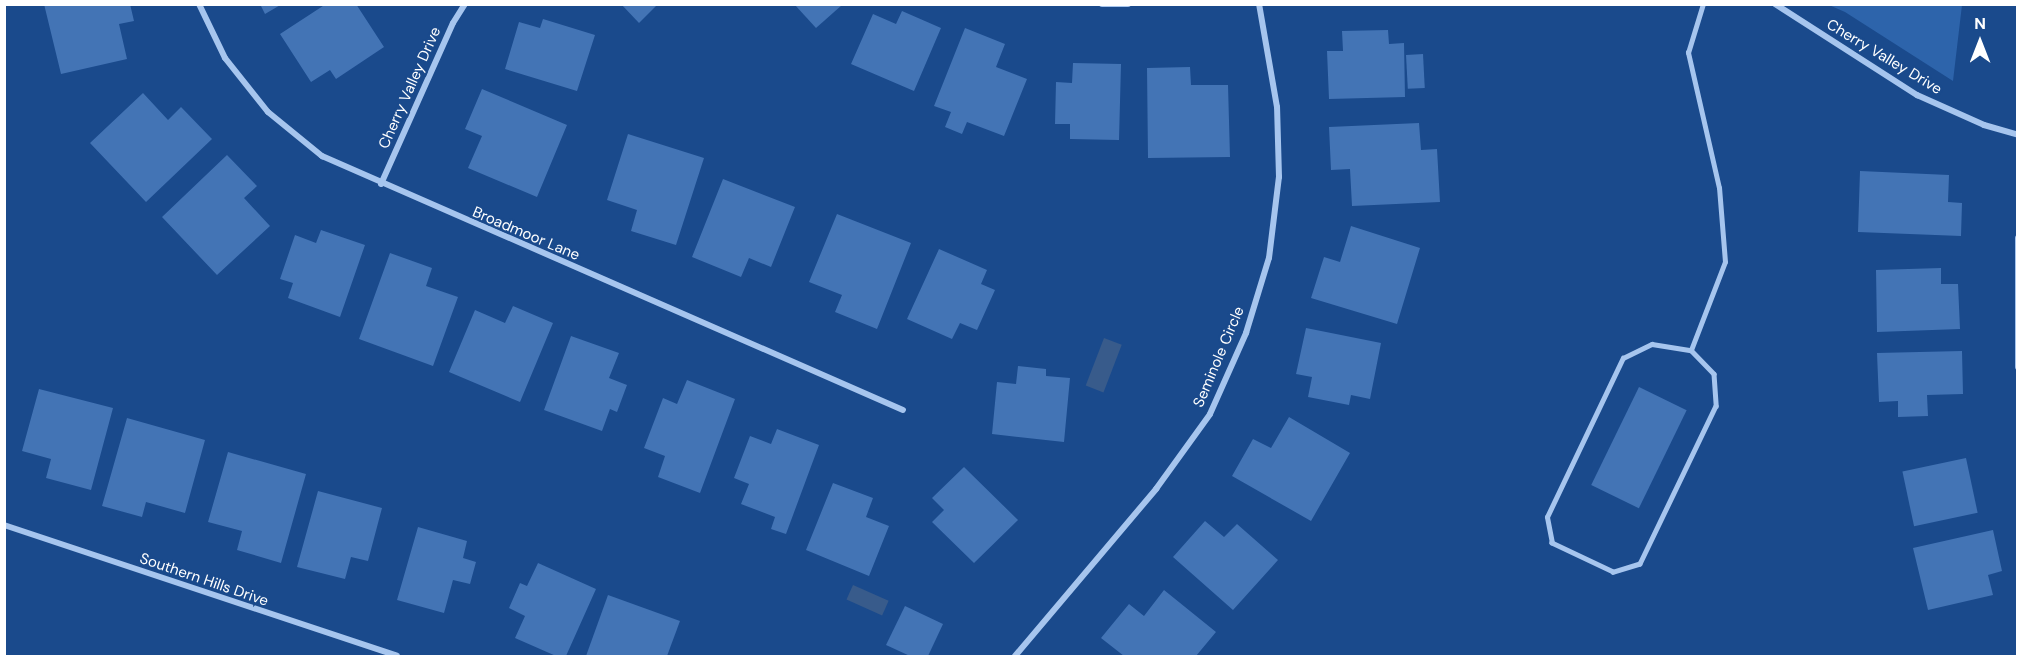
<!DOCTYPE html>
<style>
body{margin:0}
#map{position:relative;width:2022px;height:661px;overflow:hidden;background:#1a4a8c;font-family:"DM Sans",sans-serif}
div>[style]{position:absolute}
.green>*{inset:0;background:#2d64ab}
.water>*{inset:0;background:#385b8b;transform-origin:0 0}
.building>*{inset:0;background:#4374b5;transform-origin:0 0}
.service>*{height:4.5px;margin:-2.25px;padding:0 2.25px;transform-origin:2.25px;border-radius:2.25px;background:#a6c5ee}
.minor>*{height:6px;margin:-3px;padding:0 3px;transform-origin:3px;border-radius:3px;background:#a6c5ee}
span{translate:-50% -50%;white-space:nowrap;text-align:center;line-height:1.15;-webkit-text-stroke:4.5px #1a4a8c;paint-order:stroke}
.street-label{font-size:15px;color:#fff}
.frame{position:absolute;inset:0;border:6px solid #fff;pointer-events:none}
.north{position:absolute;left:1950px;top:12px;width:60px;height:60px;-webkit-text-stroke:4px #1a4a8c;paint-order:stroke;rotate:0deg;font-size:16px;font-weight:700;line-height:24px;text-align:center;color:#fff}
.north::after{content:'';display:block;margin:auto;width:21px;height:27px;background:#fff;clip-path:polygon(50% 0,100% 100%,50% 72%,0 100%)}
</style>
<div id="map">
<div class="green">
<div style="clip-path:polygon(1829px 5px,1962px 5px,1953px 81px,1845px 12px)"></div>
</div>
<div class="water">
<div style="left:1104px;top:338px;width:19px;height:51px;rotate:21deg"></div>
<div style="left:853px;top:585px;width:39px;height:16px;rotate:24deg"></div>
</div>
<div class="building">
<div style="clip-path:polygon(44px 4px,130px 4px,134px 21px,119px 24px,127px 59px,61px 74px)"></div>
<div style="clip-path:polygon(260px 4px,282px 4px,265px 14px)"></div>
<div style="clip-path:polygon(326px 4px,356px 4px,384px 47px,336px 79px,330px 70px,311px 82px,280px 34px)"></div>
<div style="clip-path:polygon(621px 4px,658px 4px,639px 23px)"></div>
<div style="clip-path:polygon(795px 5px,842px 5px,816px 28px)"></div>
<div style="clip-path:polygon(902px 11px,941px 28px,914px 91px,851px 64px,873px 14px,896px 24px)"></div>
<div style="clip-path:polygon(543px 19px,595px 35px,577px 91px,505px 69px,519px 22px,540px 28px)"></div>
<div style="clip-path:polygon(965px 28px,1005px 44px,996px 67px,1027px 79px,1004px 136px,967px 122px,962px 134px,945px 127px,951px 112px,934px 106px)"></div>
<div style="clip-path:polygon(1388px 30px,1389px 44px,1404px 43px,1405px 97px,1329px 99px,1327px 51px,1343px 51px,1342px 31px)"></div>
<div style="left:1423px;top:54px;width:34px;height:17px;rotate:87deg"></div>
<div style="clip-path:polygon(1073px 63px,1121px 64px,1119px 140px,1070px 139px,1070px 124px,1055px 124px,1056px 82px,1072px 83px)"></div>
<div style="clip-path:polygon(1190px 67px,1191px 85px,1228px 85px,1230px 157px,1148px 158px,1147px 68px)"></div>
<div style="clip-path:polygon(482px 89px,567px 125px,537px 197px,468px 168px,482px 136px,465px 129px)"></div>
<div style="clip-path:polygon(143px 93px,168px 120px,181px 107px,212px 139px,146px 202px,90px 143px)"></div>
<div style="clip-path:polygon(1419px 123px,1421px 150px,1437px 149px,1440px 202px,1352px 206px,1350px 169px,1331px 170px,1329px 127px)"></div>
<div style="clip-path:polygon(628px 134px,704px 158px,676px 245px,631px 231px,637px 210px,607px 200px)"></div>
<div style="clip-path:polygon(227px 155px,257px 186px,244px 198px,270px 226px,217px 275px,162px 217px)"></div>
<div style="clip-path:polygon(1860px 171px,1949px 175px,1948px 202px,1962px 203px,1961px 236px,1858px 232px)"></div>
<div style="clip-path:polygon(723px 179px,795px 207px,771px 267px,749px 258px,741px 277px,692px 257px)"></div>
<div style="clip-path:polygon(837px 214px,911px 243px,877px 329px,835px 312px,842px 295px,809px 282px)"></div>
<div style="clip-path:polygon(1351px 226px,1420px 248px,1397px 324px,1311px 298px,1324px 257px,1340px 262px)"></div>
<div style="clip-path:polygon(321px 230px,365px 245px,340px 317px,288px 298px,293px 283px,280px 279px,295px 235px,316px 243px)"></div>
<div style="clip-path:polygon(939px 249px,987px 270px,981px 284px,995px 290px,977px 330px,960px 323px,952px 339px,907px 319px)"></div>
<div style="clip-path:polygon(390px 253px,432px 268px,426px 286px,458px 297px,433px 366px,359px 339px)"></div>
<div style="clip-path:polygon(1941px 268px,1941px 284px,1958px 284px,1960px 329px,1877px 332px,1876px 270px)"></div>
<div style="clip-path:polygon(513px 306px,553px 323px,520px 402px,449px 372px,475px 310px,505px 323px)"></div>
<div style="clip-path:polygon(1306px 328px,1381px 343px,1370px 399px,1351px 395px,1349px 405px,1308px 397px,1312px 377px,1296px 374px)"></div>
<div style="clip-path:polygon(571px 336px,619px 353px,609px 378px,627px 385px,617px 412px,610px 409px,602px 431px,544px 410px)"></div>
<div style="clip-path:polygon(1962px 351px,1963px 394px,1927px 395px,1928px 416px,1898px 417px,1898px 401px,1879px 402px,1877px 353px)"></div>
<div style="clip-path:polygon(1018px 366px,1046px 369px,1046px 376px,1070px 378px,1064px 442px,992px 434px,997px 382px,1016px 384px)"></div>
<div style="clip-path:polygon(687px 380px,735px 399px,700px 493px,658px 477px,665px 456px,644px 448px,663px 398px,677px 404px)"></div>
<div style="left:1639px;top:387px;width:53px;height:109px;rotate:26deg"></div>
<div style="clip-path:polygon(39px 389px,113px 408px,91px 490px,46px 478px,51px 459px,22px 451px)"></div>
<div style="clip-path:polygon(1289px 417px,1350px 453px,1311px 521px,1232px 476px,1253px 439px,1271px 448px)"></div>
<div style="clip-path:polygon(127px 418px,205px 440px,185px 513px,146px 502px,142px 517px,102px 506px)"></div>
<div style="clip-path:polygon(777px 429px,819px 445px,786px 534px,771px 529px,775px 517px,741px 504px,749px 484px,734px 478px,750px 436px,771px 444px)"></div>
<div style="clip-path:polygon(228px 452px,306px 474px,281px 563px,237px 550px,242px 531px,208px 522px)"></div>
<div style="left:1966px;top:458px;width:56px;height:65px;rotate:78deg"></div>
<div style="clip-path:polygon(964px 467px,1018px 520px,974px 563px,932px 522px,944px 510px,932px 498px)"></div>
<div style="clip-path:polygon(833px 483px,873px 498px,866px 517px,889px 526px,869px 576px,806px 550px)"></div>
<div style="clip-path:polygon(318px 491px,382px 508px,368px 561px,351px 557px,345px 579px,297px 567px)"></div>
<div style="clip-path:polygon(1205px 521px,1224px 537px,1237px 524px,1278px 560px,1233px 610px,1173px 557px)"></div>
<div style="clip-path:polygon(418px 527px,467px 541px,463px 558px,476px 562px,470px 584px,453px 580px,444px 613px,397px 600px)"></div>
<div style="clip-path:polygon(1993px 530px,2002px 571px,1988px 575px,1993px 595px,1928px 610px,1913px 548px)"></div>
<div style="clip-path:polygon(538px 563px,596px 589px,566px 656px,556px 656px,515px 638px,525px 616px,509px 608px,520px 583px,527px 586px)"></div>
<div style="clip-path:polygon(1164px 590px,1216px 632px,1196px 656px,1124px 656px,1101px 638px,1129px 604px,1144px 616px)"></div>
<div style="clip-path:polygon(608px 595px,680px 621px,667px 656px,586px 656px)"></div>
<div style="clip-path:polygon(905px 606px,943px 624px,928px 656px,910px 656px,886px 645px)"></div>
</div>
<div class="service">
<div style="left:1652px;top:344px;width:39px;rotate:9deg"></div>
<div style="left:1691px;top:350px;width:33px;rotate:46deg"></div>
<div style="left:1714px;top:374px;width:32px;rotate:86deg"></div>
<div style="left:1716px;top:406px;width:175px;rotate:115.7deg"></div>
<div style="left:1640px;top:564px;width:28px;rotate:163deg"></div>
<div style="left:1613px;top:572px;width:68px;rotate:-154.6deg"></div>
<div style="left:1552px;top:543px;width:26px;rotate:-101deg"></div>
<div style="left:1547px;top:517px;width:176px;rotate:-64.5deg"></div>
<div style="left:1623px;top:358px;width:32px;rotate:-26deg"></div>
<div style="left:1691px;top:350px;width:94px;rotate:-68.9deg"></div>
<div style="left:1725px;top:262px;width:74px;rotate:-94.6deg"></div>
<div style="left:1719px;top:188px;width:139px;rotate:-102.9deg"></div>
<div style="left:1688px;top:53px;width:51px;rotate:-73deg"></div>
</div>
<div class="minor">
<div style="left:199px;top:4px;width:60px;rotate:64.3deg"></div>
<div style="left:225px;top:58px;width:69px;rotate:51.5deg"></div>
<div style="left:268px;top:112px;width:70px;rotate:39.2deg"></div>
<div style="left:322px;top:156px;width:634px;rotate:23.61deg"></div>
<div style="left:1102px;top:4px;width:26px"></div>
<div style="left:1775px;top:4px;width:169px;rotate:32.7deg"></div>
<div style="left:1917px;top:95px;width:73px;rotate:24.1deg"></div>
<div style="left:1984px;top:125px;width:35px;rotate:16deg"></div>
<div style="left:381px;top:184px;width:176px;rotate:-65.9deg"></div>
<div style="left:453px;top:23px;width:22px;rotate:-58deg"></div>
<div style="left:2018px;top:238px;width:129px;rotate:90deg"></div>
<div style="left:4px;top:525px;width:414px;rotate:18.4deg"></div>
<div style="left:1015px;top:656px;width:219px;rotate:-49.8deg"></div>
<div style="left:1156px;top:489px;width:92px;rotate:-54.2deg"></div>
<div style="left:1210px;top:414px;width:89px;rotate:-66deg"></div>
<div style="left:1246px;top:333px;width:78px;rotate:-73deg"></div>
<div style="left:1269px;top:258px;width:82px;rotate:-83deg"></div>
<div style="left:1279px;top:177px;width:70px;rotate:-91.6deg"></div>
<div style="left:1277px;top:107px;width:105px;rotate:-99.9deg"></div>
</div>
<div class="street-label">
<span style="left:1884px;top:57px;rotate:31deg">Cherry Valley Drive</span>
<span style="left:410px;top:88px;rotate:-66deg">Cherry Valley Drive</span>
<span style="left:526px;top:234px;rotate:23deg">Broadmoor Lane</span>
<span style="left:1219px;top:357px;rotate:-67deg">Seminole Circle</span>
<span style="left:204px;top:580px;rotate:19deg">Southern Hills Drive</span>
</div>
<div class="frame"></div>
<div class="north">N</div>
</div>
